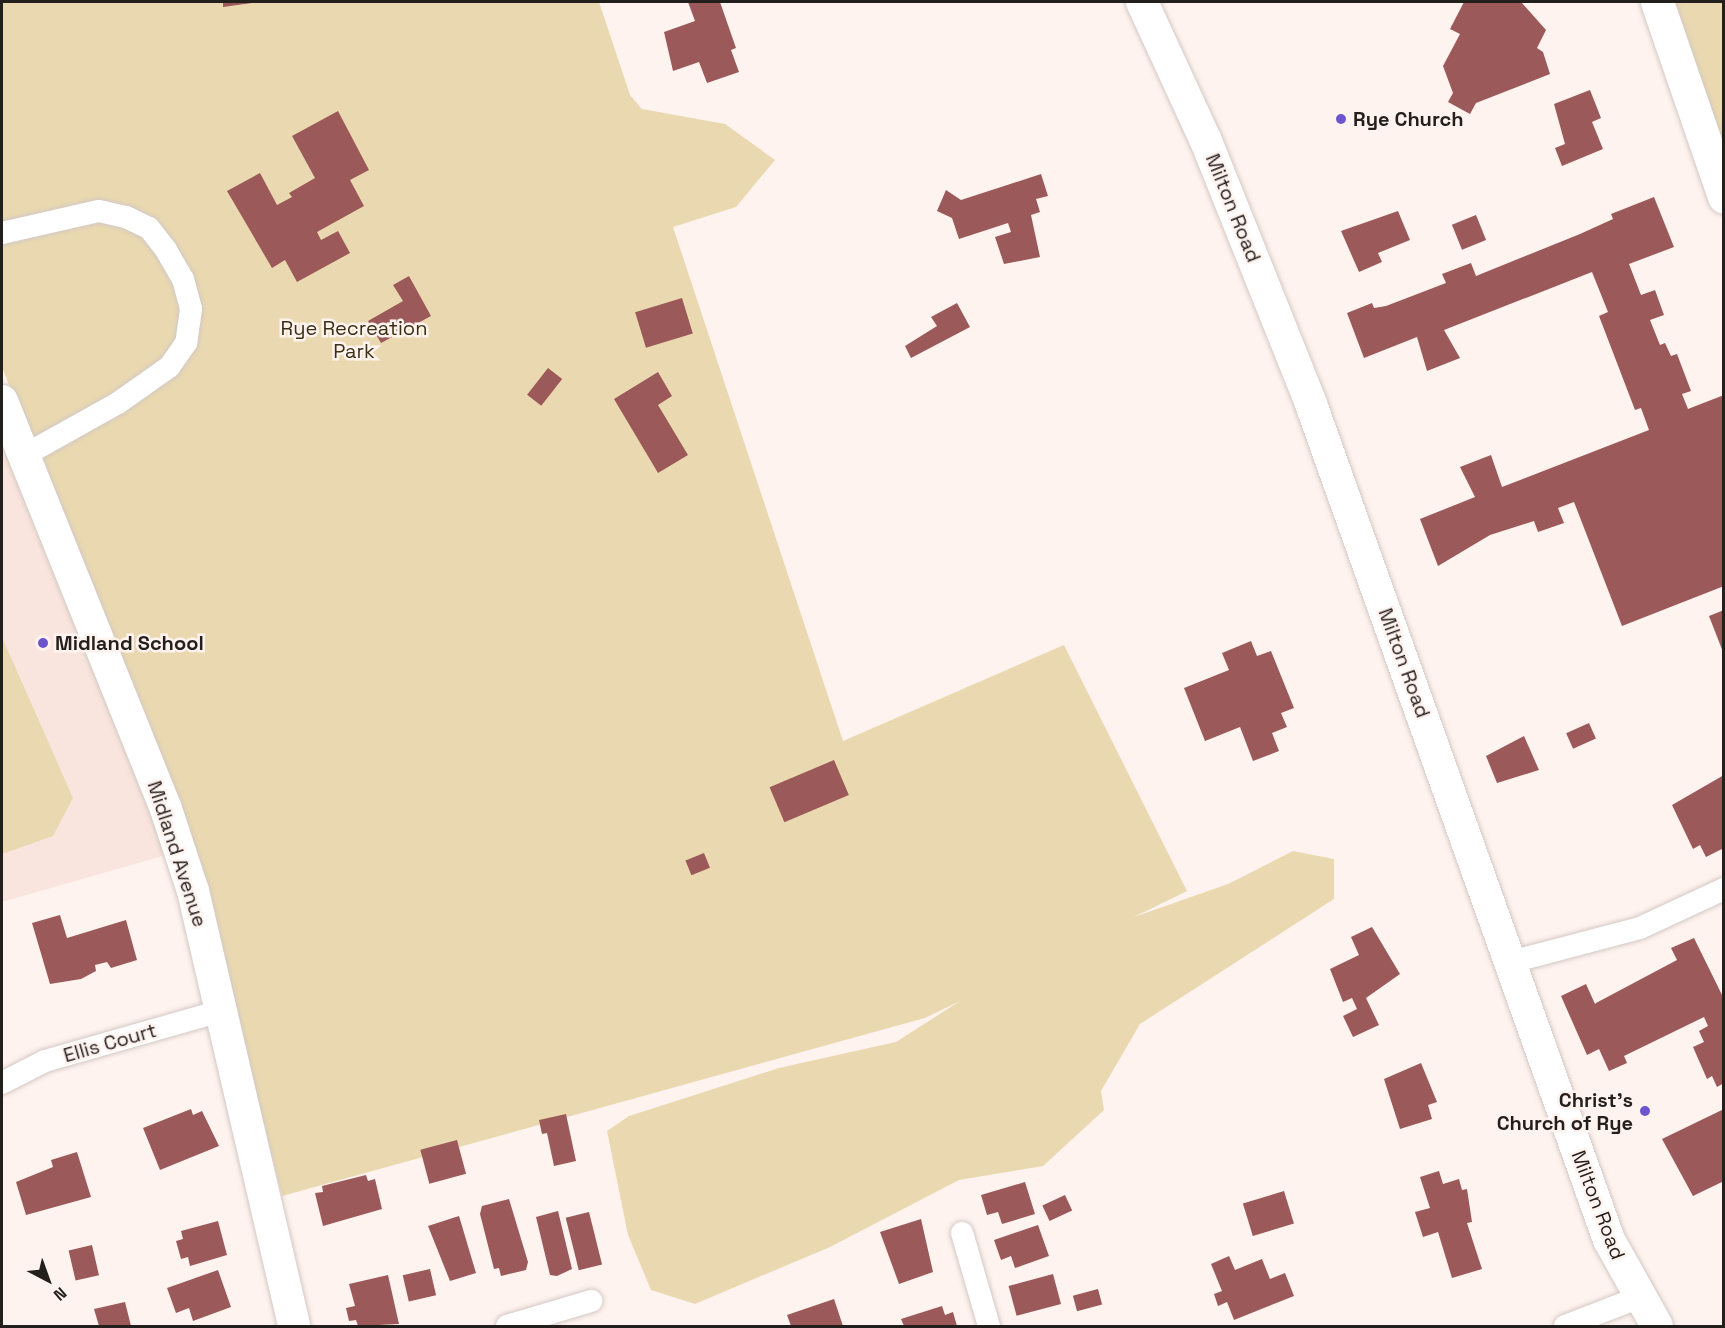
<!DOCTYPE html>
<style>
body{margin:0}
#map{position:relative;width:1725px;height:1328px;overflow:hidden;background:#fff3ef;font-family:"Space Grotesk",sans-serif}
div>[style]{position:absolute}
.built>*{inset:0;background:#f9e5dd}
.green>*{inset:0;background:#ead9b0}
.building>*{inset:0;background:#9b5959;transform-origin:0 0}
.roads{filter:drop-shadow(0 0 2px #d3c8c4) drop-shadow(0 0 2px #d3c8c4)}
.street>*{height:22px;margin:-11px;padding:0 11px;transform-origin:11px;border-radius:11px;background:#fff}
.secondary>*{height:32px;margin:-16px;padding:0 16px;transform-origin:16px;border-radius:16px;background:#fff}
.primary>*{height:33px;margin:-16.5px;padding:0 16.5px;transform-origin:16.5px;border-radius:16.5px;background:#fff}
.dots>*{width:16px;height:16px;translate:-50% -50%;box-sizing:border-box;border:3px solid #fff3ef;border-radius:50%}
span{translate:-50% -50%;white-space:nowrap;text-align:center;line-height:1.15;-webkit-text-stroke:5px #fff3ef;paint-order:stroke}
.poi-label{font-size:20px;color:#231f1d;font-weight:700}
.left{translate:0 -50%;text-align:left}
.right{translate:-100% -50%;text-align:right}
.street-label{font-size:20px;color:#231f1d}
.park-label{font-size:20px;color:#3b3013}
.frame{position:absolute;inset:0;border:3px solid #231f1d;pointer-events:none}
.north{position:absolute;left:18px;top:1250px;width:60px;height:60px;-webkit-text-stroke:4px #fff3ef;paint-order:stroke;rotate:139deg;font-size:16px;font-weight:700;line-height:24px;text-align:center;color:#231f1d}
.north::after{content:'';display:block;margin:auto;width:21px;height:27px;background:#231f1d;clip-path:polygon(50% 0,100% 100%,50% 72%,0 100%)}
</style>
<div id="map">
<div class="built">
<div style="clip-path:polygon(2px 432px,166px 855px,2px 902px)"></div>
</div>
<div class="green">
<div style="clip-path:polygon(2px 2px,599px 2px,630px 95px,642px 109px,725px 124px,775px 160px,736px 207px,673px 227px,843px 741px,1064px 645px,1187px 891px,1134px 917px,1228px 884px,1293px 851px,1334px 859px,1334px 899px,1140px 1024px,1101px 1091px,1104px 1110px,1043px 1166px,959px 1180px,830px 1247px,695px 1304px,651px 1290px,628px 1235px,607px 1131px,629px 1116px,779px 1068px,896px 1042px,960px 1001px,925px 1018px,282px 1196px,203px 882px,2px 367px)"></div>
<div style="clip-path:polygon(1675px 2px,1723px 2px,1723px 145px)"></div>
<div style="clip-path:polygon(2px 637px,73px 798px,53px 836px,2px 854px)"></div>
</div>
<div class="building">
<div style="clip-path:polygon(223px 2px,252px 2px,252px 3px,223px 7px)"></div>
<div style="clip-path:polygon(688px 2px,720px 2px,736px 48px,731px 50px,739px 72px,707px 83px,699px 62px,673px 71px,664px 32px,695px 21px)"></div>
<div style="clip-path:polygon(1464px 2px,1521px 2px,1546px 30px,1537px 48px,1543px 52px,1550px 74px,1476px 103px,1470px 114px,1448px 102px,1453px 93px,1443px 66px,1460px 34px,1450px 29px)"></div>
<div style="clip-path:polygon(1590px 90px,1601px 118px,1592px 122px,1603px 149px,1562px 166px,1555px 148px,1565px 144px,1554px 104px)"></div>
<div style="clip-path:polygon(338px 111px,369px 170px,350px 180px,364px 206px,317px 232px,321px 240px,338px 231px,350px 253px,297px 282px,285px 260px,272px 268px,227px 191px,260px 173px,277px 205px,292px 197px,289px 193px,315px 178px,292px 136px)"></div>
<div style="clip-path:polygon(1041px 174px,1048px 196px,1036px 199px,1040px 212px,1031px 215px,1040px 257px,1004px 264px,995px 237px,1011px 232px,1008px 223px,959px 239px,952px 218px,937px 211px,946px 190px,961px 200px)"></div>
<div style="clip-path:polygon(1654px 197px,1674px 247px,1629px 264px,1641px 295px,1655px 290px,1664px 315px,1650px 320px,1660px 345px,1665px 343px,1671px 356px,1677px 354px,1691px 391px,1682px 394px,1688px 409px,1724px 395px,1724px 586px,1622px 626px,1574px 502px,1558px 508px,1564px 523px,1538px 532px,1534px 521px,1490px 535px,1438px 566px,1420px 519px,1475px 497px,1460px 467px,1491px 455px,1502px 487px,1649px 430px,1641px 408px,1635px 410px,1599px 316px,1608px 312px,1592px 272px,1444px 330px,1460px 358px,1427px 371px,1417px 337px,1364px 358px,1347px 313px,1372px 303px,1374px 308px,1386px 306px,1446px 283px,1442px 274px,1471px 263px,1476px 276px,1580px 234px,1613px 219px,1611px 214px)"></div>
<div style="clip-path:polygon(1398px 211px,1410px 240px,1378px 253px,1382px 262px,1359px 272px,1341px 231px)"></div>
<div style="left:1476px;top:215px;width:27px;height:26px;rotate:68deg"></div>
<div style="clip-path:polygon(409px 276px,431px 316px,381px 343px,368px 321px,403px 301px,393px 285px)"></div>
<div style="left:682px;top:298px;width:37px;height:49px;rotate:73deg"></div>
<div style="clip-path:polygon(957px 303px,970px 327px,911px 358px,905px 346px,937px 326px,931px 317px)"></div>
<div style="left:548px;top:368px;width:18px;height:34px;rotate:38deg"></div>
<div style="clip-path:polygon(658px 372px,672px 396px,658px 405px,688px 455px,658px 473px,614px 399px)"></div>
<div style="clip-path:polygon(1724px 610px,1724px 652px,1723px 652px,1709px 616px)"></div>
<div style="clip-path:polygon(1251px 641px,1257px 656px,1271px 651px,1294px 708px,1281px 713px,1287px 727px,1272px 733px,1279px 751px,1253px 761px,1240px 727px,1205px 741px,1184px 688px,1229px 670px,1222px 653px)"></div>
<div style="left:1589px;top:723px;width:17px;height:25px;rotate:66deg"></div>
<div style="clip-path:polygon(1524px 736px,1539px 770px,1497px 783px,1486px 756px)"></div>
<div style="left:834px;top:760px;width:38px;height:70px;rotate:67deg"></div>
<div style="clip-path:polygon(1724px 775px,1724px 848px,1706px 857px,1700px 845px,1693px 849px,1672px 805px)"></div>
<div style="left:704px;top:853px;width:16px;height:20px;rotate:68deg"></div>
<div style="clip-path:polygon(60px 915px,67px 938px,126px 920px,137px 960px,111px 968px,107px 962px,95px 965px,96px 971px,81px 979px,50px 984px,32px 923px)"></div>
<div style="clip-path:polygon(1372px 927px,1400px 974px,1366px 998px,1379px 1025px,1353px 1037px,1343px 1016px,1357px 1009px,1352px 998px,1343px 1002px,1330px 969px,1359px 955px,1351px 937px)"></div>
<div style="clip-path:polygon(1694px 938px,1724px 999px,1724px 1083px,1717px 1087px,1712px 1076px,1707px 1079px,1693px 1047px,1704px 1042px,1699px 1031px,1708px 1026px,1704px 1017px,1624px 1056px,1627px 1063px,1609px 1071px,1599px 1049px,1587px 1055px,1561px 996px,1586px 984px,1595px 1004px,1596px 1003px,1677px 960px,1671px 948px)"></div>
<div style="clip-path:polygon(1421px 1063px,1437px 1102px,1428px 1105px,1432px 1119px,1400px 1129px,1384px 1079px)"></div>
<div style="clip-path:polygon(191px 1109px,193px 1115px,202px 1111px,219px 1146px,160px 1170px,143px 1128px)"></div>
<div style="clip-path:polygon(1724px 1109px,1724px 1181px,1693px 1196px,1662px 1139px)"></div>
<div style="clip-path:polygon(566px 1114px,576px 1161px,554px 1166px,547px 1133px,542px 1134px,539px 1120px)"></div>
<div style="left:457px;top:1140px;width:35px;height:38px;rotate:75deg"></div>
<div style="clip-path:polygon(77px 1152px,91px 1197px,26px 1215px,16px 1182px,53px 1167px,51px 1160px)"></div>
<div style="clip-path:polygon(1439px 1171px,1443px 1184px,1459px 1179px,1462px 1190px,1467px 1189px,1472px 1222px,1467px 1223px,1482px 1269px,1452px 1278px,1438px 1232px,1423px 1237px,1415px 1212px,1430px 1208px,1420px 1177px)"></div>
<div style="clip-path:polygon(366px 1175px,368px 1181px,375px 1179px,382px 1209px,323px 1226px,315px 1193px,323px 1192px,322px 1186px)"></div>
<div style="clip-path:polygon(1025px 1182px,1035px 1214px,1002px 1224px,998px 1212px,987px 1215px,981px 1195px)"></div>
<div style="left:1284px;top:1191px;width:34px;height:43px;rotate:73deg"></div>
<div style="left:1065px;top:1195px;width:17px;height:25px;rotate:65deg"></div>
<div style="clip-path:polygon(509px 1199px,528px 1262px,526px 1270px,501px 1276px,499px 1268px,494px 1269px,480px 1214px,482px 1206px)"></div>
<div style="clip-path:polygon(558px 1211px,572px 1269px,557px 1276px,550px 1275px,536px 1217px)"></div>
<div style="left:589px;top:1212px;width:54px;height:24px;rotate:76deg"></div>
<div style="clip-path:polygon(459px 1216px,476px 1273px,450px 1281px,428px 1226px)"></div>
<div style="clip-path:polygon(921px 1219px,933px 1272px,899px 1284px,880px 1232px)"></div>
<div style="clip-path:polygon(218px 1221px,227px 1255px,190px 1266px,188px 1257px,181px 1259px,176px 1241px,183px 1239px,181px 1231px)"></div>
<div style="clip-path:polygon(1038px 1225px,1049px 1256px,1015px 1268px,1011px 1256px,1001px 1260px,994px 1240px)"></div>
<div style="left:92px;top:1245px;width:31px;height:24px;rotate:77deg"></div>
<div style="clip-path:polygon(1229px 1256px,1235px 1270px,1262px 1259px,1270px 1279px,1285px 1273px,1294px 1296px,1234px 1320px,1227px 1302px,1218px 1306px,1214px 1294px,1222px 1291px,1211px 1264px)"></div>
<div style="left:430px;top:1269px;width:27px;height:28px;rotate:77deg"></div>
<div style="clip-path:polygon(218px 1270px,231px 1307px,193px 1321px,189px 1308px,176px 1313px,167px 1288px)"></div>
<div style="left:1053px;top:1274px;width:31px;height:46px;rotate:75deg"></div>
<div style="clip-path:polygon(388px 1275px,399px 1324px,358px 1326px,356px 1320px,349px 1321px,346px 1308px,355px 1306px,349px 1284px)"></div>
<div style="left:1098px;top:1289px;width:16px;height:26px;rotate:75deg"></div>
<div style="clip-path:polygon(834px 1299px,843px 1326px,791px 1326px,787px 1315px)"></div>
<div style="clip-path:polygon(125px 1302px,131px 1326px,99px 1326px,94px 1309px)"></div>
<div style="clip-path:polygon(942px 1306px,945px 1315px,953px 1312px,957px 1326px,904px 1326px,901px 1319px)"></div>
</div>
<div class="roads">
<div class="street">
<div style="left:2px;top:233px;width:99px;rotate:-12.8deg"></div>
<div style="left:99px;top:211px;width:28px;rotate:13deg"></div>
<div style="left:126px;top:217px;width:25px;rotate:26deg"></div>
<div style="left:149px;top:228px;width:28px;rotate:52deg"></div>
<div style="left:166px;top:250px;width:34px;rotate:60deg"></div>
<div style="left:183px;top:279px;width:31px;rotate:75deg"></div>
<div style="left:191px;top:309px;width:34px;rotate:98deg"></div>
<div style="left:186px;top:343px;width:29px;rotate:125deg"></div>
<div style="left:169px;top:367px;width:62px;rotate:144.8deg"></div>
<div style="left:118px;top:403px;width:109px;rotate:150.8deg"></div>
<div style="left:1511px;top:962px;width:133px;rotate:-14.8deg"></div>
<div style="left:1640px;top:928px;width:93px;rotate:-24.9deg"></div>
<div style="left:2px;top:1083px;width:48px;rotate:-27.1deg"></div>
<div style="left:45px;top:1061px;width:183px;rotate:-15.9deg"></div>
<div style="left:962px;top:1233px;width:97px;rotate:73.8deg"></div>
<div style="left:507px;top:1326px;width:88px;rotate:-16.6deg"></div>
<div style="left:1565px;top:1326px;width:78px;rotate:-21deg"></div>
</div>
<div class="secondary">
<div style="left:1142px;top:2px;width:153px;rotate:65.3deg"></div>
<div style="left:1206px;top:141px;width:283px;rotate:68.2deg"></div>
<div style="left:1311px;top:404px;width:888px;rotate:70.38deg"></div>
<div style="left:1609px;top:1240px;width:98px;rotate:60.8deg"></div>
<div style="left:2px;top:401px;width:440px;rotate:68.1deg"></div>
<div style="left:166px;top:809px;width:86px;rotate:71.8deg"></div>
<div style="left:193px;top:891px;width:447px;rotate:76.9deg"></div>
</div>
<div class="primary">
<div style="left:1657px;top:2px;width:206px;rotate:71deg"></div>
</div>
</div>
<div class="dots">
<div style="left:1341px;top:119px;background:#6c54ce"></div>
<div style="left:43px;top:643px;background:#6c54ce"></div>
<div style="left:1645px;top:1111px;background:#6c54ce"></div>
</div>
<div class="poi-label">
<span class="left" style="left:1353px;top:119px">Rye Church</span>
<span class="left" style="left:55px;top:643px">Midland School</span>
<span class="right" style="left:1633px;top:1112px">Christ's<br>Church of Rye</span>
</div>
<div class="street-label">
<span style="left:1233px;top:208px;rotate:68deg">Milton Road</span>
<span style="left:1404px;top:663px;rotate:70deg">Milton Road</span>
<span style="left:177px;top:854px;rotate:72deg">Midland Avenue</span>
<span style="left:110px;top:1043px;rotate:-16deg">Ellis Court</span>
<span style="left:1598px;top:1205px;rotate:69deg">Milton Road</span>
</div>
<div class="park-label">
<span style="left:354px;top:340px">Rye Recreation<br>Park</span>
</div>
<div class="frame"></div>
<div class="north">N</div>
</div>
